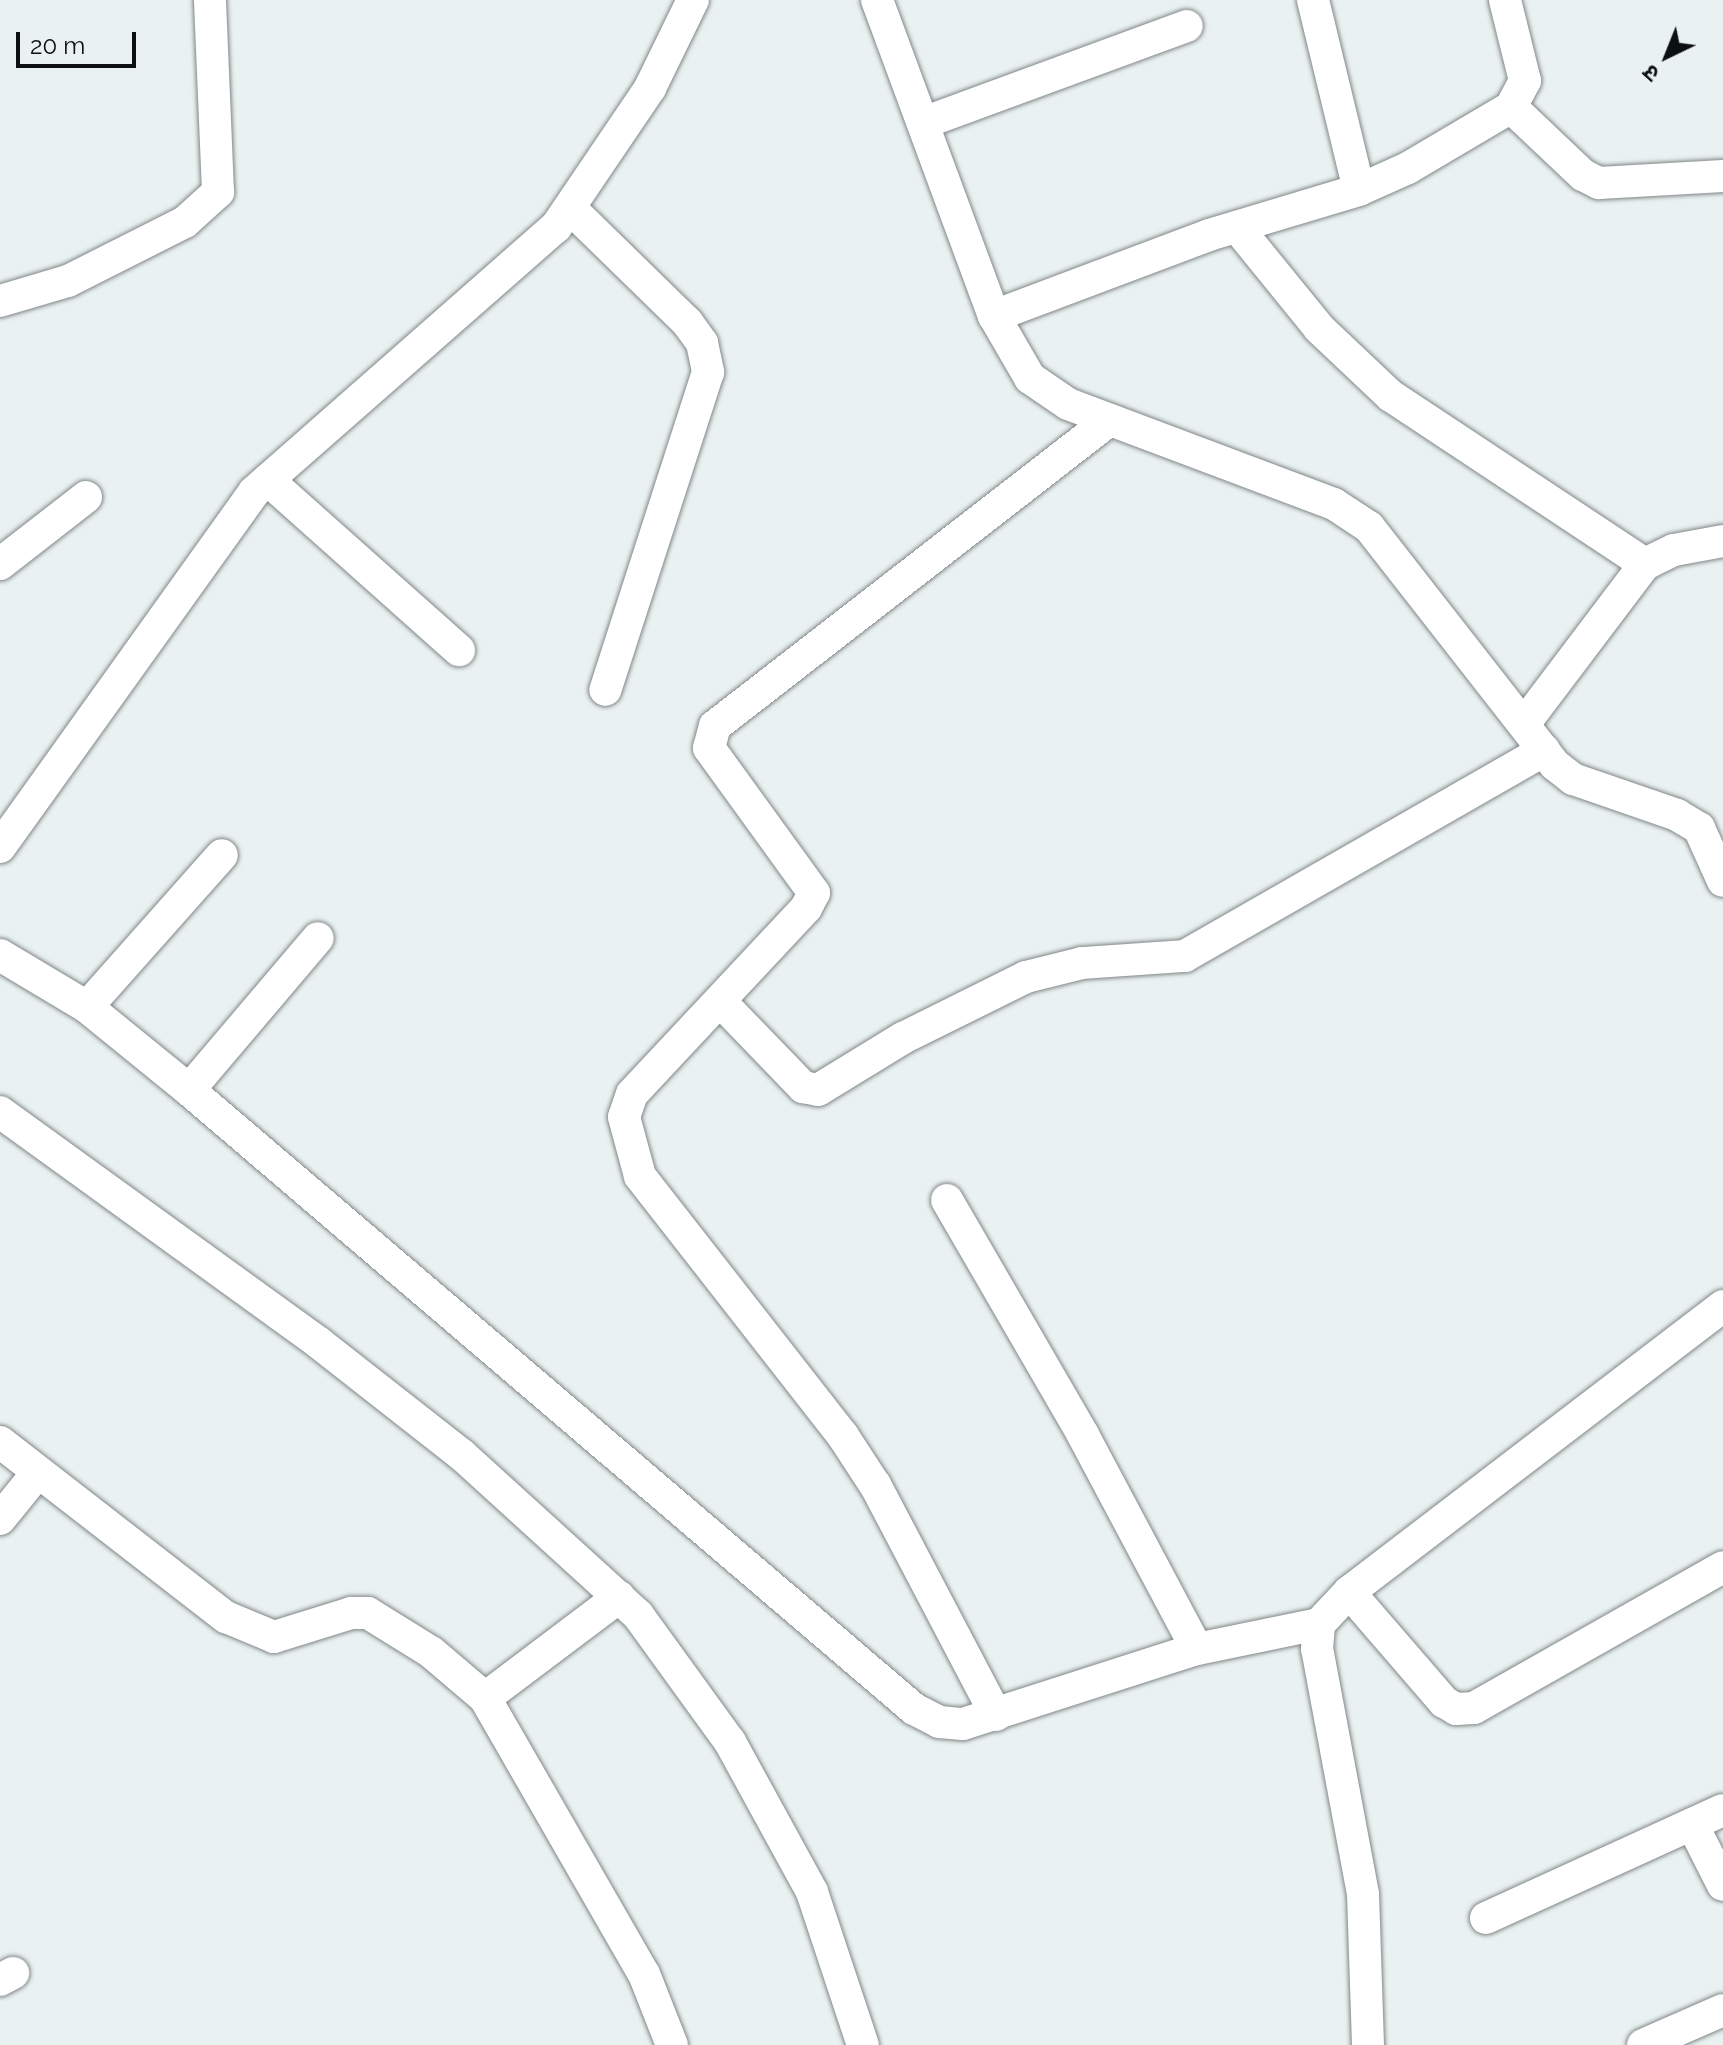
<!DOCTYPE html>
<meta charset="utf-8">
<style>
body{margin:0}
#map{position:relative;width:1723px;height:2045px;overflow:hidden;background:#eaf1f1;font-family:Raleway,"Noto Sans Devanagari",sans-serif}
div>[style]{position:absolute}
.roads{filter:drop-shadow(0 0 2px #818788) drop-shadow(0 0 2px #818788)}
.minor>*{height:32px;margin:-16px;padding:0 16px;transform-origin:16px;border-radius:16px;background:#fff}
span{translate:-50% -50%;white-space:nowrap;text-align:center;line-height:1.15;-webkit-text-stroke:6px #eaf1f1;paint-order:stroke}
.north{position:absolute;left:1627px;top:16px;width:80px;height:80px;-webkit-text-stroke:6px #eaf1f1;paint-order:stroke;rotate:223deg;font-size:22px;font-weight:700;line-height:32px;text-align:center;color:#0d1010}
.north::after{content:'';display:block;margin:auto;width:28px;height:36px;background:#0d1010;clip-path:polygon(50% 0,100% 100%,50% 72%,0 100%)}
.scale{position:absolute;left:16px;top:32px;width:120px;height:36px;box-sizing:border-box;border:4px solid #0d1010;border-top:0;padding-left:10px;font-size:24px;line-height:28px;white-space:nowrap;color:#0d1010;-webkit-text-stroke:6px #eaf1f1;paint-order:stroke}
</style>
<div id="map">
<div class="roads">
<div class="minor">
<div style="left:877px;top:0;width:337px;rotate:69.7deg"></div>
<div style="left:994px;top:316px;width:72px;rotate:59.9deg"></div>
<div style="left:1030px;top:378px;width:46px;rotate:34.4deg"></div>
<div style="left:1068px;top:404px;width:284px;rotate:20.6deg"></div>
<div style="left:1334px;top:504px;width:42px;rotate:33.3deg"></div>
<div style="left:1369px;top:527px;width:302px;rotate:52deg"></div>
<div style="left:1555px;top:765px;width:23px;rotate:38deg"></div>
<div style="left:1573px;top:779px;width:110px;rotate:19.1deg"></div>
<div style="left:1677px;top:815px;width:26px;rotate:31deg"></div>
<div style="left:1699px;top:828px;width:58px;rotate:65.6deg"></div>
<div style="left:1313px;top:0;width:195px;rotate:76.4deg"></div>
<div style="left:1511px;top:107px;width:99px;rotate:43.4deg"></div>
<div style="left:1583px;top:175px;width:18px;rotate:27deg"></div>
<div style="left:1599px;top:183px;width:124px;rotate:-3.2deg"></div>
<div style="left:923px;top:123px;width:281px;rotate:-20.2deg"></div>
<div style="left:570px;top:208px;width:163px;rotate:44.3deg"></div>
<div style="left:687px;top:322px;width:26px;rotate:54deg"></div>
<div style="left:702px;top:343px;width:30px;rotate:78deg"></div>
<div style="left:708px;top:372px;width:334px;rotate:107.9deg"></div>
<div style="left:1237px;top:227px;width:130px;rotate:50.9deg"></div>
<div style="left:1319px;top:328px;width:99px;rotate:43.4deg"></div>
<div style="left:1391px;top:396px;width:305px;rotate:33.5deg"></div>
<div style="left:0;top:301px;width:71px;rotate:-16.4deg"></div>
<div style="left:68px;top:281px;width:131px;rotate:-26.8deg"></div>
<div style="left:185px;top:222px;width:45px;rotate:-42.3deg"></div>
<div style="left:218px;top:192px;width:192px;rotate:-92.4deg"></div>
<div style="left:994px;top:316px;width:230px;rotate:-20.6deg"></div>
<div style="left:1209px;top:235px;width:157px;rotate:-16.7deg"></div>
<div style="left:1359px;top:190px;width:54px;rotate:-24.2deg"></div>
<div style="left:1408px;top:168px;width:120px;rotate:-30.6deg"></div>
<div style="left:1511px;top:107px;width:30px;rotate:-62deg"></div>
<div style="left:1525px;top:81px;width:83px;rotate:-103.9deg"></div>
<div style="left:268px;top:480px;width:256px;rotate:41.7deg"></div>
<div style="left:0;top:564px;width:109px;rotate:-37.9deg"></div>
<div style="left:1524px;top:724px;width:201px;rotate:-52.9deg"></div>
<div style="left:1645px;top:564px;width:32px;rotate:-26deg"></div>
<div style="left:1674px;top:550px;width:50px;rotate:-10.4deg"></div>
<div style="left:0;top:847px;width:437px;rotate:-54.4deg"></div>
<div style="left:254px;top:492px;width:402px;rotate:-41.3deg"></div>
<div style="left:556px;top:227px;width:168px;rotate:-55.9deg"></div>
<div style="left:650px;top:88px;width:98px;rotate:-64deg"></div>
<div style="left:0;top:955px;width:101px;rotate:30.9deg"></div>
<div style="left:87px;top:1007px;width:132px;rotate:39.1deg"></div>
<div style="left:189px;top:1090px;width:953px;rotate:40.49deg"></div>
<div style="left:914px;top:1709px;width:28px;rotate:27deg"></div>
<div style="left:939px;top:1722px;width:24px;rotate:5deg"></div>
<div style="left:963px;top:1724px;width:246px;rotate:-17.8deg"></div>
<div style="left:1197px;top:1649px;width:125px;rotate:-11.6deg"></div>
<div style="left:720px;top:1001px;width:120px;rotate:46deg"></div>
<div style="left:803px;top:1087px;width:15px;rotate:11deg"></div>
<div style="left:818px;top:1090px;width:100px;rotate:-31.5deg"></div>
<div style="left:903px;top:1038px;width:137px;rotate:-26.4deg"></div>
<div style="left:1026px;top:977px;width:58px;rotate:-14deg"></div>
<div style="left:1082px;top:963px;width:103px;rotate:-3.9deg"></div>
<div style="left:1185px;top:956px;width:414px;rotate:-29.8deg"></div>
<div style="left:87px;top:1007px;width:203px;rotate:-48.4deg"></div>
<div style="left:189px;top:1090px;width:199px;rotate:-49.7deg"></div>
<div style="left:0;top:1112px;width:394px;rotate:35.9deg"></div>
<div style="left:319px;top:1343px;width:182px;rotate:38.1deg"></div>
<div style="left:462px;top:1455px;width:238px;rotate:42.3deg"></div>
<div style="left:638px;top:1615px;width:157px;rotate:54.1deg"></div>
<div style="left:730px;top:1742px;width:171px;rotate:61.3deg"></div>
<div style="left:812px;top:1892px;width:161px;rotate:71.6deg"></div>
<div style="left:947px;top:1200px;width:272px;rotate:59.9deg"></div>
<div style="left:1083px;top:1435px;width:242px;rotate:62deg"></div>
<div style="left:0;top:1442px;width:286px;rotate:37.8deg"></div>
<div style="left:226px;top:1617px;width:52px;rotate:22.6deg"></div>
<div style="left:274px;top:1637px;width:81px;rotate:-17.3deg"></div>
<div style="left:351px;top:1613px;width:17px"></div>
<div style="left:368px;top:1613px;width:74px;rotate:31.8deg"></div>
<div style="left:431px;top:1652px;width:71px;rotate:40.4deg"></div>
<div style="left:485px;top:1698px;width:319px;rotate:60.1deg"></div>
<div style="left:644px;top:1974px;width:76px;rotate:68.5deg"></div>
<div style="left:0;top:1519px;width:60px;rotate:-51deg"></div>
<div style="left:1349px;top:1592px;width:145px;rotate:49.2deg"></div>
<div style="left:1444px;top:1702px;width:14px;rotate:30deg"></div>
<div style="left:1456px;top:1709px;width:18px;rotate:-3deg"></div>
<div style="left:1474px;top:1708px;width:286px;rotate:-29.5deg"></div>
<div style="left:485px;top:1698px;width:168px;rotate:-37deg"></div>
<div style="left:996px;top:1715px;width:260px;rotate:-117.7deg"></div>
<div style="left:875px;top:1485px;width:59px;rotate:-123.1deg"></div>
<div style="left:843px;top:1436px;width:330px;rotate:-128deg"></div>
<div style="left:640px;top:1176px;width:61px;rotate:-105.2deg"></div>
<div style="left:624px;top:1117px;width:24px;rotate:-71deg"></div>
<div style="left:632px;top:1094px;width:255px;rotate:-46.9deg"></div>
<div style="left:806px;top:908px;width:17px;rotate:-62deg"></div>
<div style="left:814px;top:893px;width:179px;rotate:-125.9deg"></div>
<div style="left:709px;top:748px;width:23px;rotate:-75deg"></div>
<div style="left:715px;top:726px;width:499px;rotate:-37.8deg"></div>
<div style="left:1692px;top:1824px;width:68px;rotate:63.1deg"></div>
<div style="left:1486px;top:1918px;width:260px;rotate:-24.5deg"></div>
<div style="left:0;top:1980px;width:15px;rotate:-28deg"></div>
<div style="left:1368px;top:2045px;width:151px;rotate:-91.9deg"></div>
<div style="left:1363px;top:1894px;width:249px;rotate:-100.6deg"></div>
<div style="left:1317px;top:1649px;width:25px;rotate:-85deg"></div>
<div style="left:1319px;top:1624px;width:44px;rotate:-46.8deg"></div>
<div style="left:1349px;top:1592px;width:471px;rotate:-37.4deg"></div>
<div style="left:1643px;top:2045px;width:87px;rotate:-23.6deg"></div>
</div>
</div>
<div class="north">उ</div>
<div class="scale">20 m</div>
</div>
